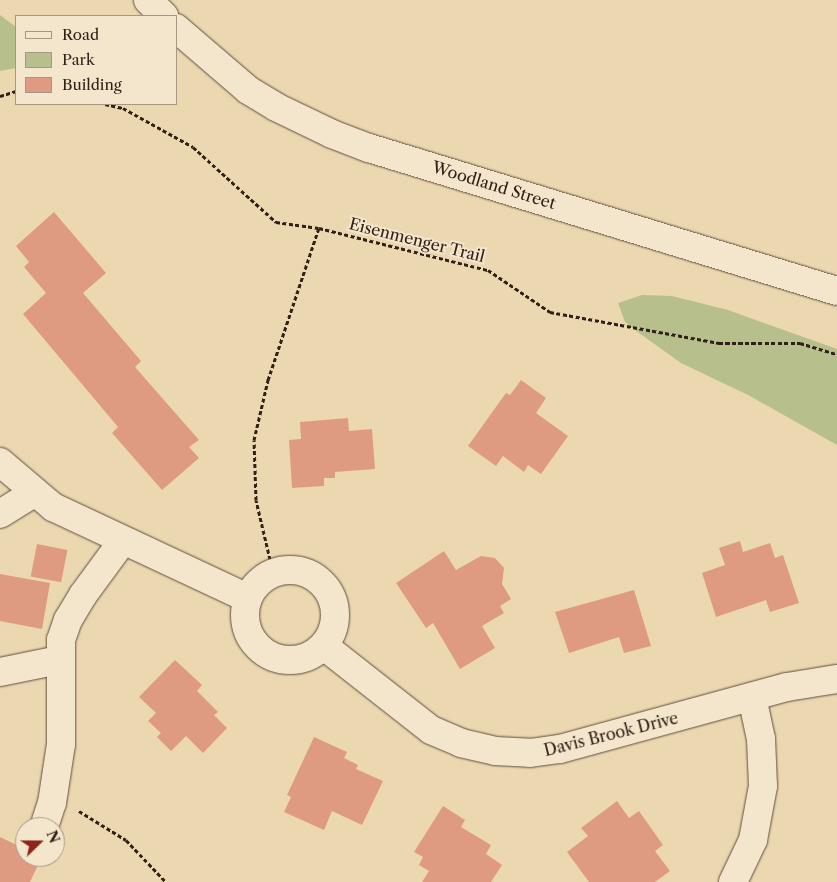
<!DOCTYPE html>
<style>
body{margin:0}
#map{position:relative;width:837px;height:882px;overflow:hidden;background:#ecd8b0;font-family:"Libre Caslon Text",serif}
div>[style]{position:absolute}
.green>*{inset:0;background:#b7bf8c}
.building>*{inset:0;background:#df9b81;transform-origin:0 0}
.path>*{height:3px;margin-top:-1.5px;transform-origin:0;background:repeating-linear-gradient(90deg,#322018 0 4px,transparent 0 6.5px)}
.roads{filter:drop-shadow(0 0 1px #604e3e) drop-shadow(0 0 1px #604e3e)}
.minor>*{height:28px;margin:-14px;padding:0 14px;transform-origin:14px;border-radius:14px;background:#f3e6cc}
.minor>.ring{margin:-14px;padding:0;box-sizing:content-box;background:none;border:28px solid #f3e6cc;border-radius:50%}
span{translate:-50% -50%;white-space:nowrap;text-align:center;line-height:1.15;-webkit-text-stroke:4px #f3e6cc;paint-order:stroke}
.street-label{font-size:16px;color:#322018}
.legend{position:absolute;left:15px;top:15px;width:162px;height:90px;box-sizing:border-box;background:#f3e6cc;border:1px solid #a69784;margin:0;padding:6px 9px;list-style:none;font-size:15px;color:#322018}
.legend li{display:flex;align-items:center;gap:10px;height:25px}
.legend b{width:25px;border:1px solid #a69784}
.north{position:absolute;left:15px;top:817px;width:50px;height:50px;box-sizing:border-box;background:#f3e6cc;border:1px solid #a69784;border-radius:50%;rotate:68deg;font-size:14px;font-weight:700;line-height:20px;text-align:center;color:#322018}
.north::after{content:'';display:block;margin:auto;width:18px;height:22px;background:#8f2418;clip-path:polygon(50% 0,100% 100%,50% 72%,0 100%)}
</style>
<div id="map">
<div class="green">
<div style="clip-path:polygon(0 15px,16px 27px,16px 68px,0 71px)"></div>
<div style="clip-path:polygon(642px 295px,672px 296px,728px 310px,837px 349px,837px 445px,748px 395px,681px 363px,639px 333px,625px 322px,618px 303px)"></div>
</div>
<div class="building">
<div style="clip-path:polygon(54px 212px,106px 273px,83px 293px,141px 361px,135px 367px,199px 440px,189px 447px,199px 458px,162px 490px,112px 433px,118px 427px,23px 314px,46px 293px,24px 267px,29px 262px,16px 246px)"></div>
<div style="clip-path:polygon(521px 380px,546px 398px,536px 413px,568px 436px,541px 474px,528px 465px,524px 472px,503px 456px,496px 466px,468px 446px,506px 393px,510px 395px)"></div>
<div style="clip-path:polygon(348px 418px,349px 431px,372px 429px,375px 469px,335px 472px,335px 478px,324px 478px,324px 486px,292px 488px,289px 440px,301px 439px,300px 422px)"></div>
<div style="clip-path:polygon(740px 541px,743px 552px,770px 543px,775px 558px,783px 555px,799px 603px,770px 612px,766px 600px,716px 617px,702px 573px,725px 565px,719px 548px)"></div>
<div style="left:37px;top:544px;width:31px;height:33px;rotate:11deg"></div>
<div style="clip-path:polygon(444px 551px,456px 570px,481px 556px,495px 558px,504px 568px,502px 584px,511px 599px,500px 606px,504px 613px,482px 626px,495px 648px,460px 669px,433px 623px,426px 628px,396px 583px)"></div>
<div style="clip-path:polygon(0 574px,50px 583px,42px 629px,0 621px)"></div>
<div style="clip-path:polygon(634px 590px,651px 646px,624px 653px,619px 637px,569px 653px,555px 612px)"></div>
<div style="clip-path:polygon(175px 660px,202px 685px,197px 691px,218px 712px,214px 715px,227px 728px,203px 753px,186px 736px,171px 751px,157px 737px,161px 733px,148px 721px,156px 713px,139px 697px)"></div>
<div style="clip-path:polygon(314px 737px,347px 752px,344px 758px,358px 765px,356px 769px,383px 781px,362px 825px,332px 811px,324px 830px,284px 812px,291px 797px,287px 795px)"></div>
<div style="clip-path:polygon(617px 801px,629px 818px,639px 811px,663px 845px,655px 851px,670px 871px,655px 882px,589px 882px,567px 852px,588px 836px,581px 828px)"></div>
<div style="clip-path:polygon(443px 806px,465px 820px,461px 827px,491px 845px,486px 854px,502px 865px,491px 882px,422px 882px,429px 871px,419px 865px,423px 857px,414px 852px)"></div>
<div style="clip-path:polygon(0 837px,25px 849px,25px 859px,38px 865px,30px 882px,0 882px)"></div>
</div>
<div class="path">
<div style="left:0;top:96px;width:17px;rotate:-17deg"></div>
<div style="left:105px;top:104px;width:18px;rotate:13deg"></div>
<div style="left:123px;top:108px;width:80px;rotate:29.1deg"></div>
<div style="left:193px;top:147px;width:112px;rotate:42.1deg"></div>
<div style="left:276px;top:222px;width:43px;rotate:7.9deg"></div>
<div style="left:319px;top:228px;width:174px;rotate:14deg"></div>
<div style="left:488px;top:270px;width:75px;rotate:34.1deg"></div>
<div style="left:550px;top:312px;width:172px;rotate:10.4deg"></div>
<div style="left:719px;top:343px;width:81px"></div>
<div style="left:800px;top:343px;width:39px;rotate:17deg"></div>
<div style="left:273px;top:572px;width:74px;rotate:-103.3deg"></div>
<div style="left:256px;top:500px;width:60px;rotate:-91.9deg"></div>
<div style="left:254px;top:440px;width:62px;rotate:-76.9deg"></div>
<div style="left:268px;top:380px;width:160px;rotate:-71.5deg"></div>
<div style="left:79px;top:811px;width:55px;rotate:31.7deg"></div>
<div style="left:126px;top:840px;width:58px;rotate:46.4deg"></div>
</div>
<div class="roads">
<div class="minor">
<div style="left:148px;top:0;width:23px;rotate:45deg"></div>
<div style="left:176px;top:28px;width:95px;rotate:40.7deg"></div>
<div style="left:248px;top:90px;width:33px;rotate:31deg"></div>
<div style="left:276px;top:107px;width:62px;rotate:25.7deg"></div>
<div style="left:332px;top:134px;width:40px;rotate:21deg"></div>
<div style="left:369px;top:148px;width:489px;rotate:17deg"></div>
<div style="left:0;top:462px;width:70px;rotate:40.3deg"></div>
<div style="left:53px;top:507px;width:214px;rotate:25.1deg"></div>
<div style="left:0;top:514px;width:40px;rotate:-32deg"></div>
<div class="ring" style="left:245px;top:570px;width:62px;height:62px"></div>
<div style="left:324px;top:646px;width:136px;rotate:38.1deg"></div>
<div style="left:431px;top:730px;width:33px;rotate:23deg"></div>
<div style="left:461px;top:743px;width:35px;rotate:13deg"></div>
<div style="left:495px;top:751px;width:35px;rotate:3deg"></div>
<div style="left:530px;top:753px;width:30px;rotate:-8deg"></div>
<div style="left:560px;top:749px;width:235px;rotate:-15.3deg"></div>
<div style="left:787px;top:687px;width:51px;rotate:-9.1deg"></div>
<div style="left:0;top:672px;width:60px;rotate:-11.5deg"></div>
<div style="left:44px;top:827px;width:25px;rotate:-72deg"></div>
<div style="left:52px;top:803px;width:60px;rotate:-81.3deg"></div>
<div style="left:61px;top:744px;width:104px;rotate:-90deg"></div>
<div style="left:61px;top:640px;width:21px;rotate:-71deg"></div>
<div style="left:68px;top:620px;width:29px;rotate:-59deg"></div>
<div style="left:83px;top:595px;width:66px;rotate:-53.7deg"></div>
<div style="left:733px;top:882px;width:47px;rotate:-64.5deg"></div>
<div style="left:753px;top:840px;width:55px;rotate:-79.5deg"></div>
<div style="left:763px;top:786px;width:47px;rotate:-92.4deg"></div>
<div style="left:761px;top:739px;width:43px;rotate:-102.1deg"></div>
</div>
</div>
<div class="street-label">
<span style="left:494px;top:185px;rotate:17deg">Woodland Street</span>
<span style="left:417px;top:240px;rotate:14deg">Eisenmenger Trail</span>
<span style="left:611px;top:734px;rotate:-14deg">Davis Brook Drive</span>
</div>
<ul class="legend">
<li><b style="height:6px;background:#f3e6cc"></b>Road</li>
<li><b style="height:14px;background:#b7bf8c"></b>Park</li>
<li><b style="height:14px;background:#df9b81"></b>Building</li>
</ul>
<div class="north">N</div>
</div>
